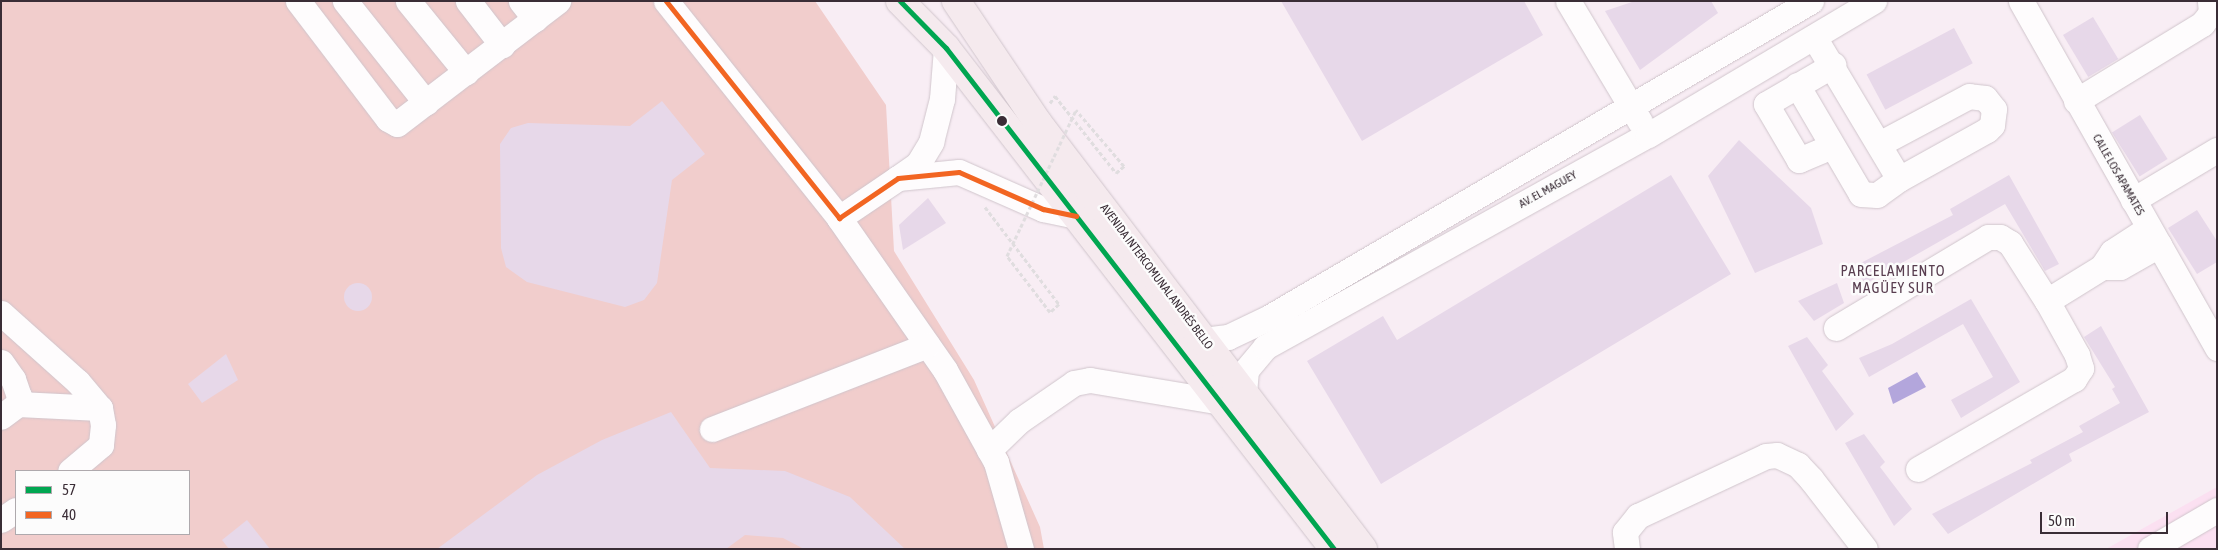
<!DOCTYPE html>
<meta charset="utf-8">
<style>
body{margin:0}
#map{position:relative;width:2218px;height:550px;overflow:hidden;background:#f8edf4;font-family:"Asap Condensed",sans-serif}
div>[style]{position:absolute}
.built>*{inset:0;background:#fbe0f1}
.green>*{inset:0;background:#f1cdcc}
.water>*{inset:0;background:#b3a6dc}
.building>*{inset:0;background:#e7d8e9;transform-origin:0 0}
.round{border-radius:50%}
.path>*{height:3px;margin-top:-1.5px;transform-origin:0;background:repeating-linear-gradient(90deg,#e0dddf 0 4px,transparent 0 6.5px)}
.roads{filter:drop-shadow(0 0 1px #d0c5cc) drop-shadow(0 0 1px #d0c5cc)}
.minor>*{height:25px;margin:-12.5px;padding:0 12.5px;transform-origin:12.5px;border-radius:12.5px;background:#fefcfd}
.major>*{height:28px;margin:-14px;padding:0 14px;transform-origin:14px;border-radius:14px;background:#f5eaee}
.path-bridge>*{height:3px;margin-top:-1.5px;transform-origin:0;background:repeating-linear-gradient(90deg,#e0dddf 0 4px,transparent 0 6.5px)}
.bus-1>*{height:5px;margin:-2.5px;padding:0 2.5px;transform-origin:2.5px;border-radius:2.5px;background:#00a651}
.bus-2>*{height:5px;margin:-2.5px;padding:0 2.5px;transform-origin:2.5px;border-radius:2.5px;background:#f26522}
.dots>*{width:14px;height:14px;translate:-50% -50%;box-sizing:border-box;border:2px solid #fcfcfc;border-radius:50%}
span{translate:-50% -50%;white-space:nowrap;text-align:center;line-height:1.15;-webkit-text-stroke:5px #fcfcfc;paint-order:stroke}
.street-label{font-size:12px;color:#3a2d36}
.quarter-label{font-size:15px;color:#593e50;letter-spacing:1px}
.frame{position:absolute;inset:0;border:2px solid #3a2d36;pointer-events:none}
.legend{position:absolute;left:15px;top:470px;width:175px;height:65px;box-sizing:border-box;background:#fcfcfc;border:1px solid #aea9ad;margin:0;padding:6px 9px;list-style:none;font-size:15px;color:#3a2d36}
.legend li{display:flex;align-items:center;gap:10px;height:25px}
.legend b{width:25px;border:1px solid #aea9ad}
.scale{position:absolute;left:2040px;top:512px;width:128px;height:22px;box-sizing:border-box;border:2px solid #3a2d36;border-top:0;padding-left:6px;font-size:15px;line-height:18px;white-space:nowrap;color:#3a2d36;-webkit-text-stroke:4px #fcfcfc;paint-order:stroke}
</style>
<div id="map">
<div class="built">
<div style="clip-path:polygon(2217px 487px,2217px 549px,2106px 549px)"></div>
</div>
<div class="green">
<div style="clip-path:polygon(evenodd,1px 1px,815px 1px,886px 105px,894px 251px,974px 380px,1040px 527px,1044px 549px,1px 549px,1px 1px,16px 471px,189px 471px,189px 534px,16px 534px,16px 471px)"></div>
</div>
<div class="water">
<div style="clip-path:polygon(1917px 372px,1926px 387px,1893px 404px,1888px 388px)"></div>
</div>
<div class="building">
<div style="clip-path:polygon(1281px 1px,1524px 1px,1543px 35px,1362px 141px)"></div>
<div style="clip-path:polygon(1635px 1px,1711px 1px,1718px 13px,1640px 70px,1605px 11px)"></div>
<div style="left:2093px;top:17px;width:49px;height:35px;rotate:59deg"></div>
<div style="left:1954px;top:28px;width:40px;height:99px;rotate:62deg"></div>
<div style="clip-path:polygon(662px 101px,705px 154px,672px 180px,657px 283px,644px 300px,625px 307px,527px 282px,506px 267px,501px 248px,500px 144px,511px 128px,528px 123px,630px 126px)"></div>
<div style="left:2140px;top:115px;width:52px;height:33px;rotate:58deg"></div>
<div style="clip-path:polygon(1739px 140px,1811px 208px,1823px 244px,1755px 273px,1708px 176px)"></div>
<div style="clip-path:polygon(1671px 175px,1731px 274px,1381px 484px,1307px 361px,1383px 316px,1397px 340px)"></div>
<div style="clip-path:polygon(2009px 175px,2059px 264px,2045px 271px,2005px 204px,1865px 284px,1855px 266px,1953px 215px,1950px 209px)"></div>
<div style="clip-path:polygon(928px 198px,946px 223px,903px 250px,899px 225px)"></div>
<div style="clip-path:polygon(2197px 210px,2217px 241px,2217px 262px,2197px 274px,2168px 228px)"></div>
<div style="clip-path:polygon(1837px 283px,1844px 303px,1814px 321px,1798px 301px)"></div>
<div class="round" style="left:344px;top:283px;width:28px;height:28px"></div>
<div style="clip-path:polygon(1971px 299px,2020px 382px,1961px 418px,1951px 400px,1993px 377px,1963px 324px,1869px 377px,1859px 358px,1892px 344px)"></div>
<div style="clip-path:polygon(2101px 326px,2149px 412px,2069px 454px,2072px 461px,1948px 534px,1932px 514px,2032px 463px,2030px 460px,2083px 432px,2079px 426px,2120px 403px,2112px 389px,2115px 387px,2084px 337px)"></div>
<div style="clip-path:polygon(1807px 337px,1828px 365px,1822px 371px,1854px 414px,1836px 431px,1788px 346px)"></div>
<div style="clip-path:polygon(226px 354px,238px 380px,202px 403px,188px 384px)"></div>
<div style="clip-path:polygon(671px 412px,710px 468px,785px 471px,850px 497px,905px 549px,804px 549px,783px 538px,745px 535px,726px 549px,437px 549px,537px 475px,602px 440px)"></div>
<div style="clip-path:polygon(1864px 434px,1885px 462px,1880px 467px,1912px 509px,1894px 526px,1845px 443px)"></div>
<div style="clip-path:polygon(247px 520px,270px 549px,229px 549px,222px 540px)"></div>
</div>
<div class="path">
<div style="left:1050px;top:103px;width:9px;rotate:-54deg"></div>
<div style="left:1055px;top:96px;width:98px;rotate:51.6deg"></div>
<div style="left:1116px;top:173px;width:11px;rotate:-41deg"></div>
<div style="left:1124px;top:166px;width:74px;rotate:-130.6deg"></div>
<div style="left:985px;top:207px;width:122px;rotate:52.7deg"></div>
<div style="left:1059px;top:304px;width:12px;rotate:138deg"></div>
<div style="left:1050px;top:312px;width:71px;rotate:-127.5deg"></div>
</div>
<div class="roads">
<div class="minor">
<div style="left:298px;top:1px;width:148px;rotate:52.7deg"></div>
<div style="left:388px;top:119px;width:10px;rotate:29deg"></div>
<div style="left:397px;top:124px;width:203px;rotate:-37.4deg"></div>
<div style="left:345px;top:1px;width:130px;rotate:51.5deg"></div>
<div style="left:408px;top:1px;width:92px;rotate:50.8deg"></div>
<div style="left:468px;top:1px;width:56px;rotate:52.3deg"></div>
<div style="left:521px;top:1px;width:23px;rotate:52deg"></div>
<div style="left:666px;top:1px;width:278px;rotate:51.4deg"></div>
<div style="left:839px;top:218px;width:185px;rotate:55.1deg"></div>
<div style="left:945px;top:370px;width:105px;rotate:61deg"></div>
<div style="left:996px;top:462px;width:91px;rotate:74deg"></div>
<div style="left:1568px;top:1px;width:141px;rotate:59.2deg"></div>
<div style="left:2021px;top:1px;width:399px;rotate:60.5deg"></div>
<div style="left:1814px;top:37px;width:165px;rotate:59.1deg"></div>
<div style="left:1899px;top:179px;width:101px;rotate:-29.1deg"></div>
<div style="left:1987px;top:130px;width:7px;rotate:-45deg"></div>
<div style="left:1992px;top:125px;width:16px;rotate:-83deg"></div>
<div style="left:1994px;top:109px;width:14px;rotate:-129deg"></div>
<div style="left:1985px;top:98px;width:16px;rotate:-173deg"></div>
<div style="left:1969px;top:96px;width:102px;rotate:151.9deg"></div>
<div style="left:1797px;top:85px;width:126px;rotate:59.6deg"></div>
<div style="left:1861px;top:194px;width:16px;rotate:4deg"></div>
<div style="left:1877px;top:195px;width:27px;rotate:-36deg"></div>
<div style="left:2076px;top:101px;width:148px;rotate:-31.4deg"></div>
<div style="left:2202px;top:24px;width:14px;rotate:-51deg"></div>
<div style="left:2211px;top:13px;width:12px;rotate:-95deg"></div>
<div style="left:1832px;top:146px;width:36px;rotate:157deg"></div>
<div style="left:1799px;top:160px;width:65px;rotate:-120.5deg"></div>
<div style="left:1766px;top:104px;width:78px;rotate:-30.2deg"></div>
<div style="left:898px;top:178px;width:24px;rotate:-35deg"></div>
<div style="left:918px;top:164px;width:26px;rotate:-59deg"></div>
<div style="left:931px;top:142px;width:44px;rotate:-75.7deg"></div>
<div style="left:942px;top:99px;width:51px;rotate:-85.5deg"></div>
<div style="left:2133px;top:200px;width:98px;rotate:-30.8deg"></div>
<div style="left:839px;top:218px;width:71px;rotate:-34.1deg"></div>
<div style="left:898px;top:178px;width:61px;rotate:-5.6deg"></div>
<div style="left:959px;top:172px;width:92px;rotate:23.8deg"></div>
<div style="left:1043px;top:209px;width:34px;rotate:12deg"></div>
<div style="left:2102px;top:267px;width:18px"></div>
<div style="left:2120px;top:267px;width:45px;rotate:-29.4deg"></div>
<div style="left:2047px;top:301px;width:65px;rotate:-31.7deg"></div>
<div style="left:2102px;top:267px;width:18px;rotate:-56deg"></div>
<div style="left:2112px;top:252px;width:44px;rotate:-33deg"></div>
<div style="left:1px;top:313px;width:103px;rotate:41.9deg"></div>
<div style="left:78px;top:382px;width:34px;rotate:50deg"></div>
<div style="left:100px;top:408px;width:17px;rotate:80deg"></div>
<div style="left:103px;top:425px;width:20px;rotate:96deg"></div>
<div style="left:101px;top:445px;width:40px;rotate:140deg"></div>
<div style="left:1836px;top:328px;width:177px;rotate:-30.9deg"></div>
<div style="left:1988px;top:237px;width:12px"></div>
<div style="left:2000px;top:237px;width:12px;rotate:31deg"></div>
<div style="left:2010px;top:243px;width:69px;rotate:57.5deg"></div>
<div style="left:2047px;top:301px;width:62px;rotate:60.9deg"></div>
<div style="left:2077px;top:355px;width:14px;rotate:73deg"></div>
<div style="left:2081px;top:368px;width:13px;rotate:122deg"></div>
<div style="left:2074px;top:379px;width:180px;rotate:150deg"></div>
<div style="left:1203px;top:340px;width:25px;rotate:-7deg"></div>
<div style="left:1228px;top:337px;width:44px;rotate:-25.4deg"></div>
<div style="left:1268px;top:318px;width:629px;rotate:-30.28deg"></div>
<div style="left:1px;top:362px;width:21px;rotate:55deg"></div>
<div style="left:13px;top:379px;width:18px;rotate:71deg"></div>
<div style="left:19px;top:396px;width:8px;rotate:97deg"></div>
<div style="left:18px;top:404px;width:21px;rotate:143deg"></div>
<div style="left:1244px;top:393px;width:23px;rotate:-85deg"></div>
<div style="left:1246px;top:370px;width:30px;rotate:-50deg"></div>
<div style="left:1265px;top:347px;width:438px;rotate:-29deg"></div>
<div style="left:1648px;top:135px;width:263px;rotate:-30.7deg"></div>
<div style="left:18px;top:404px;width:82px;rotate:2.8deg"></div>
<div style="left:712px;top:429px;width:231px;rotate:-21.3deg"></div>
<div style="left:989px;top:450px;width:42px;rotate:-44deg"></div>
<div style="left:1019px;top:421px;width:67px;rotate:-34.6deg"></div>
<div style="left:1074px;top:383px;width:16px;rotate:-11deg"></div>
<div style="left:1090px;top:380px;width:133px;rotate:9.5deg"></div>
<div style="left:1px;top:520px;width:18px;rotate:-34deg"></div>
<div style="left:1627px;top:549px;width:17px;rotate:-97deg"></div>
<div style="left:1625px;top:532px;width:21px;rotate:-51deg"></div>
<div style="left:1638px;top:516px;width:141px;rotate:-25.1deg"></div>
<div style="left:1766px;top:456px;width:11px;rotate:-5deg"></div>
<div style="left:1777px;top:455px;width:23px;rotate:25deg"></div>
<div style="left:1798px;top:465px;width:19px;rotate:47deg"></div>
<div style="left:1811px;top:479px;width:88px;rotate:52.4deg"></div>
<div style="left:2150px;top:549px;width:78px;rotate:-30.2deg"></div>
</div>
<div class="major">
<div style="left:900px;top:1px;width:66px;rotate:45.6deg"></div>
<div style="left:946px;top:48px;width:634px;rotate:52.24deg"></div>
<div style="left:956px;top:1px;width:147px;rotate:56.1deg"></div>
<div style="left:1038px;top:123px;width:536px;rotate:52.66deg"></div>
</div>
</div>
<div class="path-bridge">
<div style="left:1007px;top:256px;width:161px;rotate:-64.7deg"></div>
</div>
<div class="bus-1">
<div style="left:900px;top:1px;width:66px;rotate:45.6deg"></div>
<div style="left:946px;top:48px;width:634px;rotate:52.24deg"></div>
</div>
<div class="bus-2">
<div style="left:666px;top:1px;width:278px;rotate:51.4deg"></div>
<div style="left:839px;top:218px;width:71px;rotate:-34.1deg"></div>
<div style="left:898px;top:178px;width:61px;rotate:-5.6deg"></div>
<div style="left:959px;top:172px;width:92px;rotate:23.8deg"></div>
<div style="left:1043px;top:209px;width:34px;rotate:12deg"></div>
</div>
<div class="dots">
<div style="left:1002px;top:121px;background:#3a2d36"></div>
</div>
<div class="street-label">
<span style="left:2118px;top:175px;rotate:60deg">CALLE LOS APAMATES</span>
<span style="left:1548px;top:190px;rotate:-29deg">AV. EL MAGUEY</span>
<span style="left:1156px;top:277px;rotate:53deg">AVENIDA INTERCOMUNAL ANDRÉS BELLO</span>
</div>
<div class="quarter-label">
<span style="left:1893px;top:279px">PARCELAMIENTO<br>MAGÜEY SUR</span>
</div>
<div class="frame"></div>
<ul class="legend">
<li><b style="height:6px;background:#00a651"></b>57</li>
<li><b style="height:6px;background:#f26522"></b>40</li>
</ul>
<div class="scale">50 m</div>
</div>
